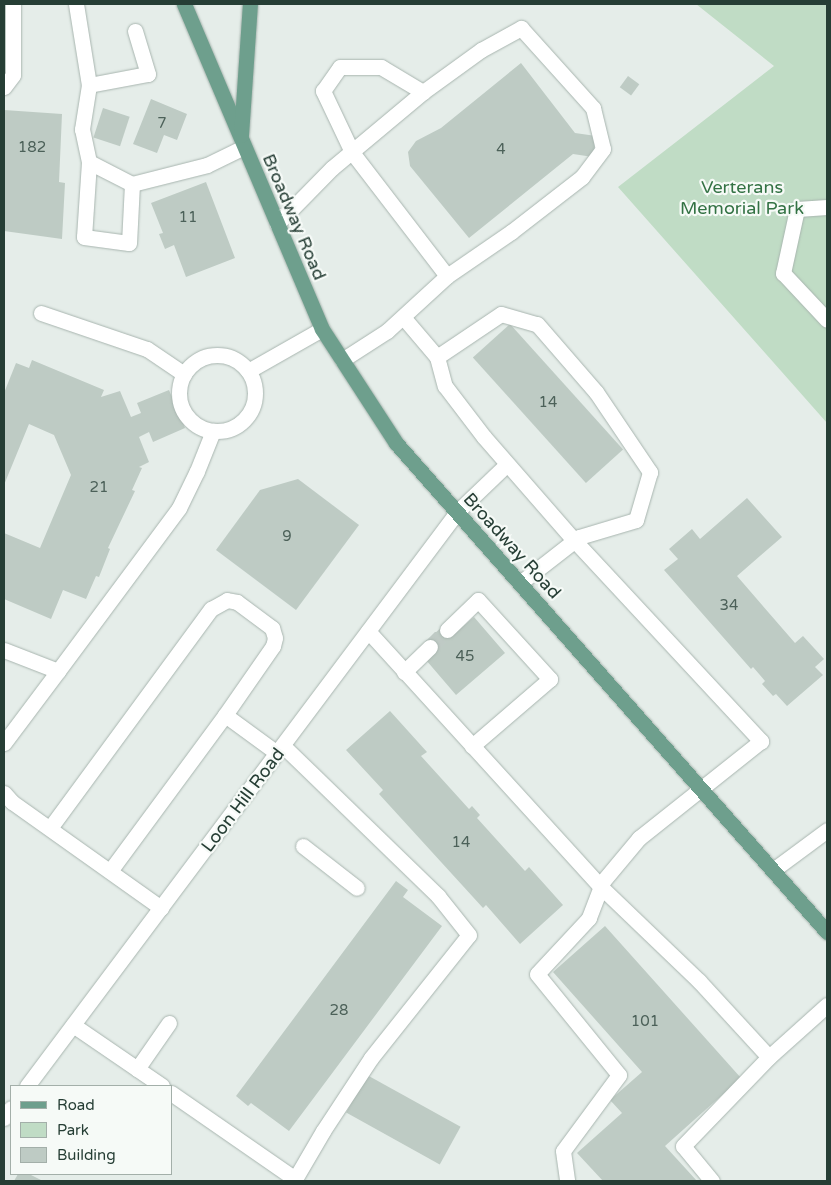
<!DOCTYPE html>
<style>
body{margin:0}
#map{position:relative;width:831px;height:1185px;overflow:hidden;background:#e5ede9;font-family:"Varela Round",sans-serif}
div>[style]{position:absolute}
.green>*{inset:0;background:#c0dcc5}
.building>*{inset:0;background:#becbc4;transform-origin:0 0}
.minor-tunnel>*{height:15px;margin-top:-7.5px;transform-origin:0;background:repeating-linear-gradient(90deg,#bfcac5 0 15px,transparent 0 23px)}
.roads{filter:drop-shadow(0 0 1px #a8b5af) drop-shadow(0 0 1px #a8b5af)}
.minor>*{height:15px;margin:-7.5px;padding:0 7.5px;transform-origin:7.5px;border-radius:7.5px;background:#fff}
.minor>.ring{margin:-7.5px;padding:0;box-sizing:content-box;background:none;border:15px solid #fff;border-radius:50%}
.major>*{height:15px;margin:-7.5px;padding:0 7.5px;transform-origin:7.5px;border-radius:7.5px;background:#6e9f8d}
span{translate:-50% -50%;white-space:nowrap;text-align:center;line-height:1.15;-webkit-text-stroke:4.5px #f6faf7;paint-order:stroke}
.number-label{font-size:15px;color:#4c6159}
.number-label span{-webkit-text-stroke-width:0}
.park-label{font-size:18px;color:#337244}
.street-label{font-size:18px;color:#263e35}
.frame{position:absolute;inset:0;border:5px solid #263e35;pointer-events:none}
.legend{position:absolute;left:10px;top:1085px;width:162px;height:90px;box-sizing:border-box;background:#f6faf7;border:1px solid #a3afa9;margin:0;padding:6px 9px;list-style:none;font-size:15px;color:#263e35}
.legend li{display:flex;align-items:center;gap:10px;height:25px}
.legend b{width:25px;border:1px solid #a3afa9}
</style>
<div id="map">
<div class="green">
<div style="clip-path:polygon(696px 4px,827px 4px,827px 423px,618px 187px,774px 66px)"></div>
</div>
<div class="building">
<div style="clip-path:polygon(521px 63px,575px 133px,596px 136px,593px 157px,573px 154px,469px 238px,410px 166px,408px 152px,416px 141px,441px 128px)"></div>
<div style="left:628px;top:76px;width:14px;height:14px;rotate:36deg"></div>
<div style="clip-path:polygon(151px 99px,187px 114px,177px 140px,164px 135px,157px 153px,133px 144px)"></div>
<div style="left:103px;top:108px;width:28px;height:31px;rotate:18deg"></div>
<div style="clip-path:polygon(4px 110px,62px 114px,59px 182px,65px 183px,62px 239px,4px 231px)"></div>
<div style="clip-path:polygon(206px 182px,235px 258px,186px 277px,174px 245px,165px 249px,159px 234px,163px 233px,151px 203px)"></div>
<div style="left:510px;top:324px;width:169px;height:50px;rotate:48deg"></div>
<div style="clip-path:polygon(32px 360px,104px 390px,101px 397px,120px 391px,131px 417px,141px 413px,137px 403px,169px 390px,185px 428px,153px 442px,149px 432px,139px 437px,149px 462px,139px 467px,142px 468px,132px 490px,135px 491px,108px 548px,110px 549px,99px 577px,96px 576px,86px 599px,63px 590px,51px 619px,4px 599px,4px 533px,40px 548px,71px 475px,54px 435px,29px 424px,4px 485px,4px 393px,16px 363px,29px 368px)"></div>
<div style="clip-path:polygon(298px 479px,359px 525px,296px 610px,216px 550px,260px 490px)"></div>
<div style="clip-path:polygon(747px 498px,782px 537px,737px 576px,795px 643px,803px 636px,824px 659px,815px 667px,823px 675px,787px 706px,776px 694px,773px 696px,762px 684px,765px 681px,753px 667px,751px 669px,664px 570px,678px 559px,669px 549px,692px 529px,700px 539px)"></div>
<div style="clip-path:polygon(474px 617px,505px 653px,456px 695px,426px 660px,425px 642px,443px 626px,452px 636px)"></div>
<div style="clip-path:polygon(390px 711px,427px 752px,421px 756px,469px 809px,472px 806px,480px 815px,477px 818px,525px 871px,529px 867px,563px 905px,520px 944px,486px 905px,483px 908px,379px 794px,383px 790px,346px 750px)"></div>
<div style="clip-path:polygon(396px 881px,408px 890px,403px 897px,442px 926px,289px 1131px,251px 1103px,248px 1106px,236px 1096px)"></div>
<div style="clip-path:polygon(605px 926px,741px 1078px,665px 1146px,697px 1181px,603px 1181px,577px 1153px,622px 1113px,610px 1100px,642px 1072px,553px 972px)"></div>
<div style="left:367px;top:1075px;width:107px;height:43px;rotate:29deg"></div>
<div style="clip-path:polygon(18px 1174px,29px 1174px,43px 1181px,14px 1181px)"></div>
</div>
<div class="minor-tunnel">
<div style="left:430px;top:647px;width:24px;rotate:-45deg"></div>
</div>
<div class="roads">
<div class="minor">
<div style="left:76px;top:4px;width:82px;rotate:80.9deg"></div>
<div style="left:89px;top:85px;width:60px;rotate:-10.6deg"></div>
<div style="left:148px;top:74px;width:45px;rotate:-106.8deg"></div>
<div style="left:89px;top:85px;width:45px;rotate:99deg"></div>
<div style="left:82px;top:129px;width:34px;rotate:78deg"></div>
<div style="left:89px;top:162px;width:48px;rotate:27.1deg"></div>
<div style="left:132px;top:184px;width:77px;rotate:-14.2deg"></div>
<div style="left:207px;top:165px;width:41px;rotate:-25.9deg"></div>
<div style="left:4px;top:87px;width:15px;rotate:-53deg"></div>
<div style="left:13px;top:75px;width:71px;rotate:-90deg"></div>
<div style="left:89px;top:162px;width:75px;rotate:93.8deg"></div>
<div style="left:84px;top:237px;width:45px;rotate:7.6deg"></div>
<div style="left:129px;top:243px;width:59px;rotate:-87.1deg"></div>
<div style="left:827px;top:207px;width:30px;rotate:176deg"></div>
<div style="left:797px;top:209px;width:66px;rotate:102.3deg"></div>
<div style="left:783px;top:273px;width:64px;rotate:46.9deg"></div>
<div style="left:277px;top:224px;width:78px;rotate:-45.5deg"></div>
<div style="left:332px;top:168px;width:119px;rotate:-39.9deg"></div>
<div style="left:41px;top:313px;width:112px;rotate:18.8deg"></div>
<div style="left:147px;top:349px;width:45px;rotate:34deg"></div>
<div style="left:403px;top:317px;width:52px;rotate:49.6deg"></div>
<div style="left:437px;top:357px;width:77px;rotate:-33.9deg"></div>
<div style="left:501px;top:314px;width:37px;rotate:16deg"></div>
<div style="left:537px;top:324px;width:90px;rotate:49.1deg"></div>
<div style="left:596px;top:392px;width:97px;rotate:56deg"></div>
<div style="left:650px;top:472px;width:50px;rotate:106.3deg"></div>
<div style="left:636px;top:520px;width:59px;rotate:163.4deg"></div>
<div style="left:579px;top:537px;width:75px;rotate:142.1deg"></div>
<div class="ring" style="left:179px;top:355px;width:61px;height:61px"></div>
<div style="left:437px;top:357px;width:30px;rotate:75deg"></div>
<div style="left:445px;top:386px;width:64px;rotate:52.6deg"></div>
<div style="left:484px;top:437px;width:137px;rotate:48.9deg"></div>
<div style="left:574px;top:540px;width:275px;rotate:47.1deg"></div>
<div style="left:761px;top:741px;width:156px;rotate:141.5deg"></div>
<div style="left:639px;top:838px;width:56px;rotate:129.9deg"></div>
<div style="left:603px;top:881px;width:40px;rotate:111deg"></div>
<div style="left:589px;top:918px;width:76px;rotate:132.9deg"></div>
<div style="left:537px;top:974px;width:130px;rotate:50.9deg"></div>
<div style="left:619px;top:1075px;width:94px;rotate:126.4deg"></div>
<div style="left:563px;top:1151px;width:30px;rotate:82deg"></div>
<div style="left:342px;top:360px;width:54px;rotate:-32.8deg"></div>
<div style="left:387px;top:331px;width:81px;rotate:-42.5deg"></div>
<div style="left:447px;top:276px;width:156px;rotate:-127.5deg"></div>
<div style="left:352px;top:152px;width:68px;rotate:-115.4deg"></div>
<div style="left:323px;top:91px;width:29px;rotate:-55deg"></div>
<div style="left:340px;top:67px;width:41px"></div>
<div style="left:381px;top:67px;width:49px;rotate:30.8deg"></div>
<div style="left:423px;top:92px;width:72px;rotate:-35.9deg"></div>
<div style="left:481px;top:50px;width:46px;rotate:-28.8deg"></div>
<div style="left:521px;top:28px;width:108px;rotate:48deg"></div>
<div style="left:593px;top:108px;width:42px;rotate:76.3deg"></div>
<div style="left:603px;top:149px;width:35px;rotate:127deg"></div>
<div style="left:582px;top:177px;width:90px;rotate:142.2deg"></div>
<div style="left:511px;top:232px;width:78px;rotate:145.5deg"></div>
<div style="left:248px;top:371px;width:85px;rotate:-29.6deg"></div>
<div style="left:447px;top:630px;width:43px;rotate:-44.1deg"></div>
<div style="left:478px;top:600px;width:107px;rotate:47.7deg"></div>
<div style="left:550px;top:679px;width:103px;rotate:139.3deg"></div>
<div style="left:368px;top:631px;width:346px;rotate:47.7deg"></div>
<div style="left:601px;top:887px;width:136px;rotate:43.8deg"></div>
<div style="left:699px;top:981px;width:103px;rotate:47.4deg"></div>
<div style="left:4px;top:650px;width:58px;rotate:21.3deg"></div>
<div style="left:58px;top:671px;width:203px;rotate:-53.4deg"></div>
<div style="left:179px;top:508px;width:41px;rotate:-64.1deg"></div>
<div style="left:197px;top:471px;width:43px;rotate:-68.2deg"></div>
<div style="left:404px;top:672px;width:36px;rotate:-44deg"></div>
<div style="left:4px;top:743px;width:90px;rotate:-53.1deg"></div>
<div style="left:4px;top:793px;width:12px;rotate:48deg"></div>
<div style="left:12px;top:802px;width:183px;rotate:35.4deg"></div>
<div style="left:50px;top:828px;width:272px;rotate:-53.7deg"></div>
<div style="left:211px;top:609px;width:18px;rotate:-29deg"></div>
<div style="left:227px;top:600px;width:10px;rotate:11deg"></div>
<div style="left:237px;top:602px;width:44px;rotate:36.6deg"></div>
<div style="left:272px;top:628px;width:10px;rotate:73deg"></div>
<div style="left:275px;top:638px;width:8px;rotate:104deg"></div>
<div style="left:273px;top:646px;width:84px;rotate:124.8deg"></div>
<div style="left:303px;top:846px;width:68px;rotate:37.9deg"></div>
<div style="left:773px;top:870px;width:67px;rotate:-36.5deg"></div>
<div style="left:110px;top:871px;width:194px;rotate:-53.6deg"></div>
<div style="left:225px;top:715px;width:64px;rotate:36.2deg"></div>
<div style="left:73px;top:1025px;width:108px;rotate:34.4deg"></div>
<div style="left:137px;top:1069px;width:56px;rotate:-55.2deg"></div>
<div style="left:27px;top:1086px;width:717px;rotate:-53.16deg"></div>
<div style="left:457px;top:512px;width:69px;rotate:-43.8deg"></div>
<div style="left:171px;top:1093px;width:151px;rotate:34.7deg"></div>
<div style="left:295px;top:1179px;width:56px;rotate:-59.7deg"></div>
<div style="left:323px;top:1131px;width:87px;rotate:-56.7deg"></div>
<div style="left:371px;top:1058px;width:157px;rotate:-51.5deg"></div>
<div style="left:469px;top:935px;width:50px;rotate:-128.5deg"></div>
<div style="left:438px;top:896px;width:216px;rotate:-135.9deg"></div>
<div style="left:4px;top:1118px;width:12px;rotate:-55deg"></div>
<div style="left:712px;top:1181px;width:45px;rotate:-129.6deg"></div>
<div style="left:683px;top:1146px;width:124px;rotate:-46deg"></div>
<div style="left:769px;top:1057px;width:78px;rotate:-41.9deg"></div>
</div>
<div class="major">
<div style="left:184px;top:4px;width:353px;rotate:67deg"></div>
<div style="left:322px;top:329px;width:136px;rotate:57deg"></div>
<div style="left:396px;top:443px;width:652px;rotate:48.61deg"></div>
<div style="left:241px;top:135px;width:131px;rotate:-86.1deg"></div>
</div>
</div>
<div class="number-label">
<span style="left:162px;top:124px">7</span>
<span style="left:32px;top:148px">182</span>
<span style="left:501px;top:150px">4</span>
<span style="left:188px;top:218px">11</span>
<span style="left:548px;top:403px">14</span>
<span style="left:99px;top:488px">21</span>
<span style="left:287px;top:537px">9</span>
<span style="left:729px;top:606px">34</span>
<span style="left:465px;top:657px">45</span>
<span style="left:461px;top:843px">14</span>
<span style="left:339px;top:1011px">28</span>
<span style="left:645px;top:1022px">101</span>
</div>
<div class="park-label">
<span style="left:742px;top:198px">Verterans<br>Memorial Park</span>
</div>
<div class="street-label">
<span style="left:294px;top:217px;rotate:67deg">Broadway Road</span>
<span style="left:512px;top:546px;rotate:48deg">Broadway Road</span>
<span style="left:243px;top:800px;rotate:-53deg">Loon Hill Road</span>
</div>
<div class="frame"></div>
<ul class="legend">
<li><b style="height:6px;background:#6e9f8d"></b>Road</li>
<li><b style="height:14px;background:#c0dcc5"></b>Park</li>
<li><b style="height:14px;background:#becbc4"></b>Building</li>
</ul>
</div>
